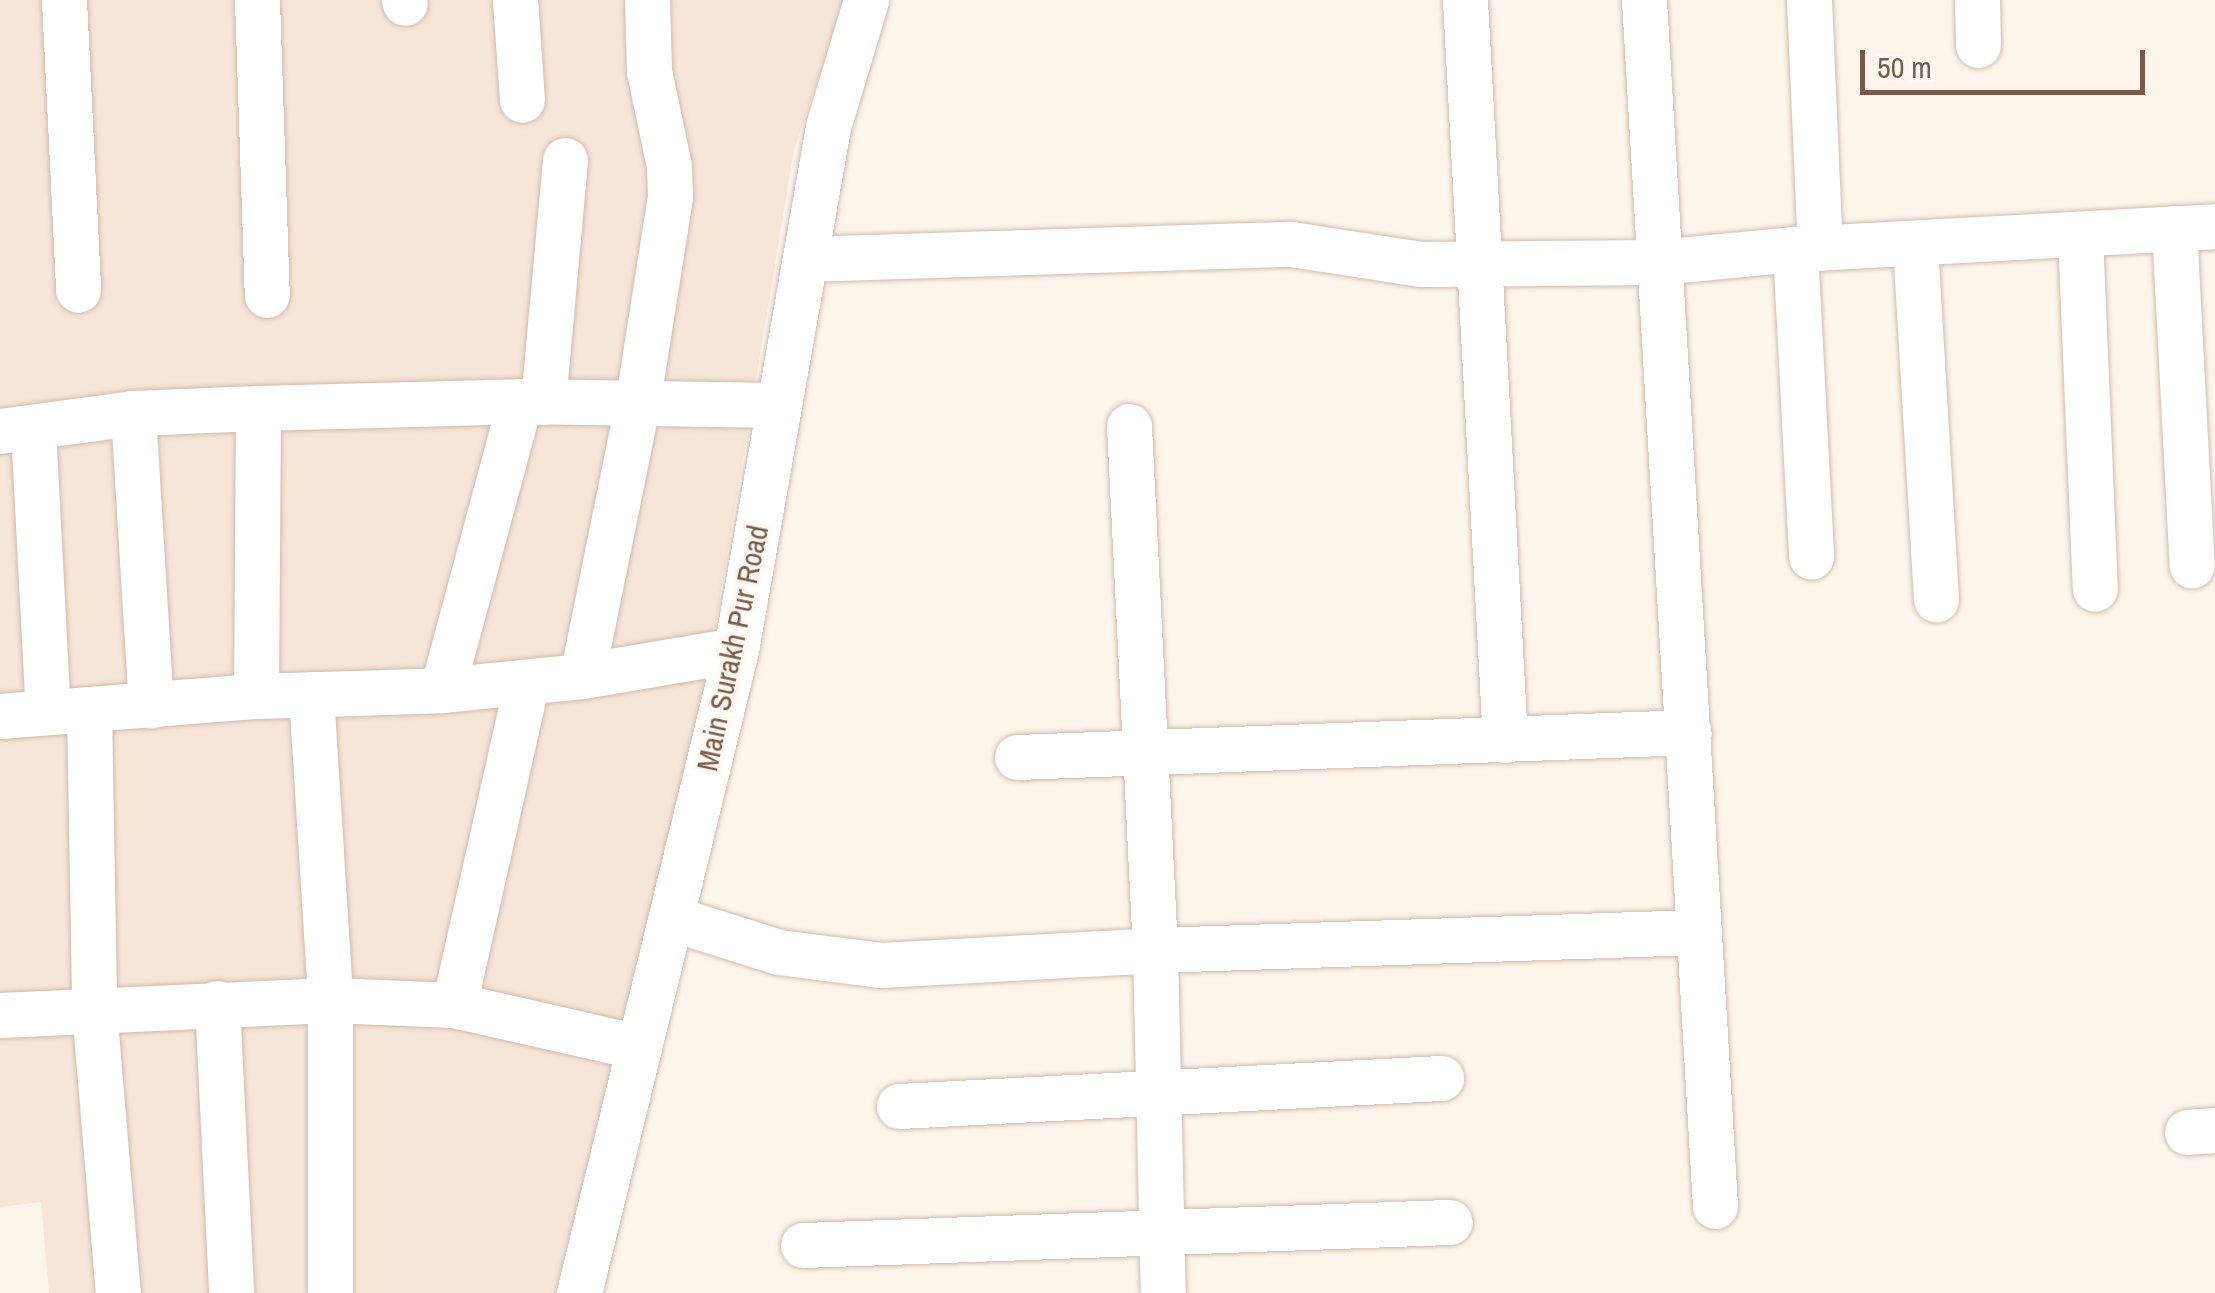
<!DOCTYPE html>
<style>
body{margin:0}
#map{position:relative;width:2215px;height:1293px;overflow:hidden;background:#fdf5ea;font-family:"Archivo Narrow",sans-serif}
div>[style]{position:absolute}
.residential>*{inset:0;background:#f6e6d8}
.roads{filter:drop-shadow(0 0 2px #d1bbae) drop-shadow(0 0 2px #d1bbae)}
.minor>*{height:45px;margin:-22.5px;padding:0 22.5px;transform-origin:22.5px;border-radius:22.5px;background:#fff}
span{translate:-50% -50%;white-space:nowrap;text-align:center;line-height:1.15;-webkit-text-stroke:9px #fff9f2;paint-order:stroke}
.street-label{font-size:30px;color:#7a594b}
.scale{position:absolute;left:1860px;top:50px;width:285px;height:45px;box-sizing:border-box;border:5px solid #7a594b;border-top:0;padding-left:12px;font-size:30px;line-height:35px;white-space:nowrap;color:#7a594b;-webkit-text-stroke:8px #fff9f2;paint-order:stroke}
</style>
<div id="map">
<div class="residential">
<div style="clip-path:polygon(0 0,845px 0,794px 150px,700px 717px,555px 1293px,49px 1293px,41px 1202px,0 1207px)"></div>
</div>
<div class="roads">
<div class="minor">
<div style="left:64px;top:0;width:290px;rotate:87.2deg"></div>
<div style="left:257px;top:0;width:295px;rotate:88.1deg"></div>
<div style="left:404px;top:0;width:3px;rotate:72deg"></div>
<div style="left:515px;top:0;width:100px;rotate:86deg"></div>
<div style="left:1465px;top:0;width:741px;rotate:86.91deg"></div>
<div style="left:1644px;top:0;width:1208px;rotate:86.63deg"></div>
<div style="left:1809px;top:0;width:248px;rotate:87.5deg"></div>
<div style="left:1977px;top:0;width:45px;rotate:88.7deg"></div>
<div style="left:2174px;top:228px;width:338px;rotate:87deg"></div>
<div style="left:2080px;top:235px;width:354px;rotate:87.6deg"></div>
<div style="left:1915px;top:245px;width:355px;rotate:86.6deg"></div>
<div style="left:1795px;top:249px;width:308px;rotate:87deg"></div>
<div style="left:805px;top:259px;width:486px;rotate:-1.8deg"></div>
<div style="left:1291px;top:244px;width:131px;rotate:8.8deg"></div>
<div style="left:1420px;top:264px;width:239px;rotate:-0.5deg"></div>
<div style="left:1659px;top:262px;width:137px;rotate:-5.5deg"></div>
<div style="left:1795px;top:249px;width:421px;rotate:-3.1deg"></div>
<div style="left:543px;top:402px;width:243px;rotate:-84.8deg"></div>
<div style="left:133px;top:413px;width:293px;rotate:86.5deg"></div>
<div style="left:1129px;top:426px;width:525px;rotate:87.16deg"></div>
<div style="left:1155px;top:950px;width:343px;rotate:88.7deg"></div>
<div style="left:33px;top:429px;width:283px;rotate:87deg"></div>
<div style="left:0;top:431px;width:134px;rotate:-7.7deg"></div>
<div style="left:133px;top:413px;width:125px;rotate:-2.3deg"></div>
<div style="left:582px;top:676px;width:277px;rotate:-78.5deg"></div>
<div style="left:637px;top:405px;width:212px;rotate:-81deg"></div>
<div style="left:670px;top:196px;width:30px;rotate:-92deg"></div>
<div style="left:669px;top:166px;width:97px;rotate:-101.9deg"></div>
<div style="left:649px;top:71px;width:71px;rotate:-91.6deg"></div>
<div style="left:442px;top:690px;width:299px;rotate:-74.9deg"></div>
<div style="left:311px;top:694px;width:307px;rotate:86.4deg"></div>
<div style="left:330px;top:1000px;width:293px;rotate:90deg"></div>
<div style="left:256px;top:696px;width:288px;rotate:-89.6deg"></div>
<div style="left:258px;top:408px;width:262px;rotate:-1.5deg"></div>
<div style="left:520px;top:401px;width:259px;rotate:0.9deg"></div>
<div style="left:89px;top:709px;width:300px;rotate:89deg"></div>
<div style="left:94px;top:1009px;width:285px;rotate:85.2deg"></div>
<div style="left:0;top:716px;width:257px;rotate:-4.5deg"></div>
<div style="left:256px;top:696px;width:186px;rotate:-1.8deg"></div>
<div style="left:442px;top:690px;width:141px;rotate:-5.7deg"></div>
<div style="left:582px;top:676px;width:156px;rotate:-9.6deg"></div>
<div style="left:1017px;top:757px;width:672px;rotate:-2.13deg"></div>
<div style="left:671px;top:918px;width:113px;rotate:17.5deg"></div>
<div style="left:779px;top:952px;width:103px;rotate:7.3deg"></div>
<div style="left:881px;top:965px;width:274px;rotate:-3.1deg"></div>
<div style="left:1155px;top:950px;width:544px;rotate:-1.9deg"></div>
<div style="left:217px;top:1003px;width:290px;rotate:87.2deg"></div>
<div style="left:454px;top:1005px;width:331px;rotate:-77.3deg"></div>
<div style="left:0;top:1015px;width:330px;rotate:-2.6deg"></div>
<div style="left:330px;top:1000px;width:124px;rotate:2.3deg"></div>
<div style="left:454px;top:1005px;width:190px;rotate:12.8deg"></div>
<div style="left:899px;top:1106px;width:543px;rotate:-2.96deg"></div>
<div style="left:2187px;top:1132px;width:28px;rotate:-4deg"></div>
<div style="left:803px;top:1245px;width:647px;rotate:-2.04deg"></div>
<div style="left:579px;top:1293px;width:662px;rotate:-76.28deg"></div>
<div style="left:736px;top:650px;width:531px;rotate:-80.02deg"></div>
<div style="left:828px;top:127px;width:133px;rotate:-73.3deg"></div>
</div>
</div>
<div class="street-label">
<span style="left:732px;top:648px;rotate:-78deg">Main Surakh Pur Road</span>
</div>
<div class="scale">50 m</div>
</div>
